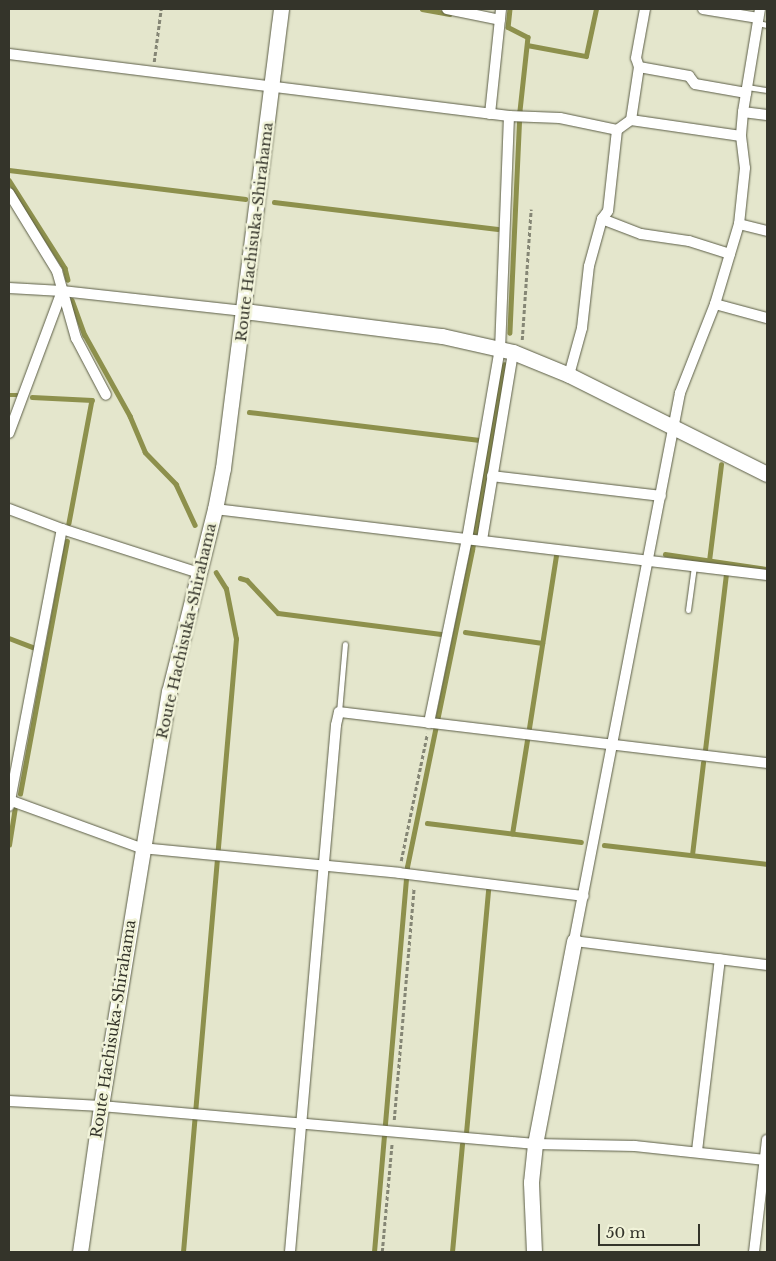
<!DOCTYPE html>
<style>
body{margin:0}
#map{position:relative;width:776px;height:1261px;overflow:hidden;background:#e4e6cc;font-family:"Libre Baskerville",serif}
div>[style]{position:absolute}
.stream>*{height:4.5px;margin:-2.25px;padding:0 2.25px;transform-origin:2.25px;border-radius:2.25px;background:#8d904c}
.path>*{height:2.5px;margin-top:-1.25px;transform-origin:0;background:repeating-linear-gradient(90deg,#858675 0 4px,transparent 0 6.5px)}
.roads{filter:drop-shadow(0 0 1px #5c5e47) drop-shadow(0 0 1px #5c5e47)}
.lane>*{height:5px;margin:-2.5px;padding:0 2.5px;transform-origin:2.5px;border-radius:2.5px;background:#fff}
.street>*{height:10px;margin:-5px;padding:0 5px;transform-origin:5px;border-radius:5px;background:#fff}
.secondary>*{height:15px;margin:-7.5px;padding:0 7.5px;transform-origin:7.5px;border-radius:7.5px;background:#fff}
span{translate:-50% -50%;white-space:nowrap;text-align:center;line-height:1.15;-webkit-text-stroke:5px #f1f3d9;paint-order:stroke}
.street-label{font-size:15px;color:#34342a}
.frame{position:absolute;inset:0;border:10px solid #34342a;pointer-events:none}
.scale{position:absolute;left:598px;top:1224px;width:102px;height:22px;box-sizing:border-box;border:2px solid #34342a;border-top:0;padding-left:6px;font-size:15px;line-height:18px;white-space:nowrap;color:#34342a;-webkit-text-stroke:4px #f1f3d9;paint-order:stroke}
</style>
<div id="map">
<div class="stream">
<div style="left:422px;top:9px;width:28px;rotate:10deg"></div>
<div style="left:510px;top:9px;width:18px;rotate:96deg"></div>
<div style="left:508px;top:27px;width:22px;rotate:27deg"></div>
<div style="left:528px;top:37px;width:74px;rotate:96.2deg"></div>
<div style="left:520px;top:111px;width:222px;rotate:92.6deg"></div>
<div style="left:527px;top:45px;width:60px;rotate:10.6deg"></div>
<div style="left:586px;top:56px;width:48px;rotate:-78deg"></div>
<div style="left:9px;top:170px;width:238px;rotate:7deg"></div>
<div style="left:9px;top:180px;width:104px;rotate:57.5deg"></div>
<div style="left:65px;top:268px;width:12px;rotate:76deg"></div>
<div style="left:274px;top:202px;width:225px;rotate:6.9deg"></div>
<div style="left:72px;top:300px;width:37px;rotate:70deg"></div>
<div style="left:85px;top:335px;width:93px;rotate:60.9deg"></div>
<div style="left:130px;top:416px;width:39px;rotate:67deg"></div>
<div style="left:145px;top:452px;width:45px;rotate:45.9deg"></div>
<div style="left:176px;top:484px;width:45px;rotate:65.1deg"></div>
<div style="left:9px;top:395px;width:8px"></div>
<div style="left:32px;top:397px;width:60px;rotate:2.9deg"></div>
<div style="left:92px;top:400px;width:125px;rotate:100.6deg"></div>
<div style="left:249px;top:412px;width:232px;rotate:6.9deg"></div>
<div style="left:665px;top:554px;width:103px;rotate:8.4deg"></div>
<div style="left:709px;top:561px;width:97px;rotate:-82.9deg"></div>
<div style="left:240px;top:578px;width:7px;rotate:16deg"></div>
<div style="left:247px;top:580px;width:45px;rotate:46.8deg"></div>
<div style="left:278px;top:613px;width:166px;rotate:7.3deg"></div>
<div style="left:465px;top:632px;width:78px;rotate:8.1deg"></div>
<div style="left:9px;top:638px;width:25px;rotate:21deg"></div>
<div style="left:529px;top:728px;width:175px;rotate:-81.1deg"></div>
<div style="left:705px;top:750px;width:178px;rotate:-83.2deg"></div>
<div style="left:20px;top:794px;width:257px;rotate:-79.5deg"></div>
<div style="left:427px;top:823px;width:155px;rotate:7deg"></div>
<div style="left:512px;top:834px;width:95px;rotate:-80.9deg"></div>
<div style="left:9px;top:845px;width:36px;rotate:-81deg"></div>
<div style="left:604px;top:845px;width:164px;rotate:6.6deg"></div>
<div style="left:692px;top:855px;width:93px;rotate:-83.2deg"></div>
<div style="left:466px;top:1133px;width:244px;rotate:-84.8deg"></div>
<div style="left:183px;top:1252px;width:615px;rotate:-85.06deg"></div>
<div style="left:236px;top:639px;width:51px;rotate:-101.3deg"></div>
<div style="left:226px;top:589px;width:19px;rotate:-122deg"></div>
<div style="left:374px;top:1252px;width:386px;rotate:-85.1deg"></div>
<div style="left:407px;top:867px;width:324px;rotate:-78.4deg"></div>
<div style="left:472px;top:550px;width:188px;rotate:-80.2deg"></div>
<div style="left:452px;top:1252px;width:108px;rotate:-84.7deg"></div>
</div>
<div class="path">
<div style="left:154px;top:62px;width:53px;rotate:-82.5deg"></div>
<div style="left:522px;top:340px;width:131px;rotate:-86.1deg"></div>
<div style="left:401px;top:861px;width:130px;rotate:-78.4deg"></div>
<div style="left:394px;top:1120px;width:234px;rotate:-85.1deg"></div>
<div style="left:382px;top:1252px;width:109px;rotate:-84.8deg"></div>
</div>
<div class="roads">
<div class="lane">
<div style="left:758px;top:23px;width:9px;rotate:13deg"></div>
<div style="left:747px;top:87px;width:20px;rotate:9deg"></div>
<div style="left:688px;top:610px;width:44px;rotate:-82.2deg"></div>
<div style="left:339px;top:712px;width:68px;rotate:-85deg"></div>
</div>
<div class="street">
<div style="left:447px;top:9px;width:54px;rotate:11.7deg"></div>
<div style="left:703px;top:9px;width:56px;rotate:9.3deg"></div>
<div style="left:760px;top:9px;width:104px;rotate:99.4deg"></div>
<div style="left:743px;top:112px;width:24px;rotate:95deg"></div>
<div style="left:741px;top:136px;width:32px;rotate:83deg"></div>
<div style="left:745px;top:168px;width:56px;rotate:96.1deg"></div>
<div style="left:739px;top:224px;width:84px;rotate:106.7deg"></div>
<div style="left:715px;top:304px;width:96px;rotate:111.5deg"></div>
<div style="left:680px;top:393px;width:558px;rotate:100.95deg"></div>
<div style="left:574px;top:941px;width:194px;rotate:7.1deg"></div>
<div style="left:9px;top:54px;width:504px;rotate:7.07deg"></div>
<div style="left:509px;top:116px;width:232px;rotate:92.2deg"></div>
<div style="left:500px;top:348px;width:194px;rotate:99.8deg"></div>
<div style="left:467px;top:539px;width:188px;rotate:101.7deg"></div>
<div style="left:639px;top:67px;width:9px;rotate:-108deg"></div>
<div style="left:636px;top:58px;width:50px;rotate:-79.6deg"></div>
<div style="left:743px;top:112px;width:24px;rotate:7deg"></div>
<div style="left:490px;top:114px;width:106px;rotate:-84deg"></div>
<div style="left:509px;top:116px;width:51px;rotate:2.2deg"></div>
<div style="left:560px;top:118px;width:58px;rotate:11.9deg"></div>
<div style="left:617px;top:130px;width:81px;rotate:96.3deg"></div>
<div style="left:608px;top:211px;width:10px;rotate:127deg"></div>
<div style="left:631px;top:120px;width:54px;rotate:-81.4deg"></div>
<div style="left:639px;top:67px;width:51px;rotate:10.2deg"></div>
<div style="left:689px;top:76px;width:10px;rotate:53deg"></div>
<div style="left:695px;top:84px;width:52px;rotate:10deg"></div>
<div style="left:617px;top:130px;width:17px;rotate:-36deg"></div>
<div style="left:631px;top:120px;width:111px;rotate:8.3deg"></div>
<div style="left:9px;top:193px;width:92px;rotate:58.4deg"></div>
<div style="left:57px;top:271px;width:70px;rotate:74.2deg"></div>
<div style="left:76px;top:338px;width:64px;rotate:62.2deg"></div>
<div style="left:739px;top:224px;width:29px;rotate:14deg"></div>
<div style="left:9px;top:288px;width:53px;rotate:3.2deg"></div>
<div style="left:62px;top:291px;width:183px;rotate:6.3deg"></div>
<div style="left:715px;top:304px;width:54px;rotate:15.1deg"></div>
<div style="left:569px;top:375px;width:49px;rotate:-74.5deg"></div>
<div style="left:582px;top:328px;width:62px;rotate:-83.6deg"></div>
<div style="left:589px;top:266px;width:49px;rotate:-74.5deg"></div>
<div style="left:602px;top:219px;width:42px;rotate:21deg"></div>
<div style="left:641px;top:234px;width:49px;rotate:8.3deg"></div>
<div style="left:689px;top:241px;width:43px;rotate:17.6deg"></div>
<div style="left:9px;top:433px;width:152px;rotate:-69.5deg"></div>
<div style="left:492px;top:476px;width:170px;rotate:6.7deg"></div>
<div style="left:9px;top:509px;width:57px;rotate:20.7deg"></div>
<div style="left:62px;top:529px;width:144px;rotate:17.8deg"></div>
<div style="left:215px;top:509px;width:556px;rotate:6.82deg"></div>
<div style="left:482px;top:540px;width:191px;rotate:-80.6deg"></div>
<div style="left:9px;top:800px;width:140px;rotate:20deg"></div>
<div style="left:141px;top:848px;width:259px;rotate:5.5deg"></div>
<div style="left:399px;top:873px;width:186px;rotate:7.1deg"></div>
<div style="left:9px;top:806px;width:282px;rotate:-79.2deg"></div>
<div style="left:9px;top:1101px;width:92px;rotate:3.1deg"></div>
<div style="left:101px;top:1106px;width:436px;rotate:5deg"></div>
<div style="left:535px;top:1144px;width:100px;rotate:1.1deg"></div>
<div style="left:635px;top:1146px;width:133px;rotate:6.1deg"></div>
<div style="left:697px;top:1151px;width:193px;rotate:-83.2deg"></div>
<div style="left:290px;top:1252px;width:529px;rotate:-85.01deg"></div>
<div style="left:336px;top:725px;width:13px;rotate:-77deg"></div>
<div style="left:339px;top:712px;width:431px;rotate:6.8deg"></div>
<div style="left:754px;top:1252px;width:113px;rotate:-83.4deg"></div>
</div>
<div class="secondary">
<div style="left:244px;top:311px;width:200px;rotate:7.2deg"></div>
<div style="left:442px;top:336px;width:73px;rotate:12.7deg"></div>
<div style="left:513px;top:352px;width:61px;rotate:22.3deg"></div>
<div style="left:569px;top:375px;width:221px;rotate:26.6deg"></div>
<div style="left:80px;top:1252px;width:148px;rotate:-81.8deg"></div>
<div style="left:101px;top:1106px;width:420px;rotate:-80.7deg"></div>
<div style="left:169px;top:692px;width:189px;rotate:-75.9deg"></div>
<div style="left:215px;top:509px;width:42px;rotate:-79deg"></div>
<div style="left:223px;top:468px;width:463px;rotate:-82.8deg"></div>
<div style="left:534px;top:1252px;width:70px;rotate:-92.5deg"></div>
<div style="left:531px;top:1182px;width:38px;rotate:-84deg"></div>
<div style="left:535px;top:1144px;width:207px;rotate:-79.1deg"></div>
</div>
</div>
<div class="street-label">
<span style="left:254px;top:232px;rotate:-83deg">Route Hachisuka-Shirahama</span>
<span style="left:186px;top:631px;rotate:-77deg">Route Hachisuka-Shirahama</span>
<span style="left:113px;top:1029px;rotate:-81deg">Route Hachisuka-Shirahama</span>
</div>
<div class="frame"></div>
<div class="scale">50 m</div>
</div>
